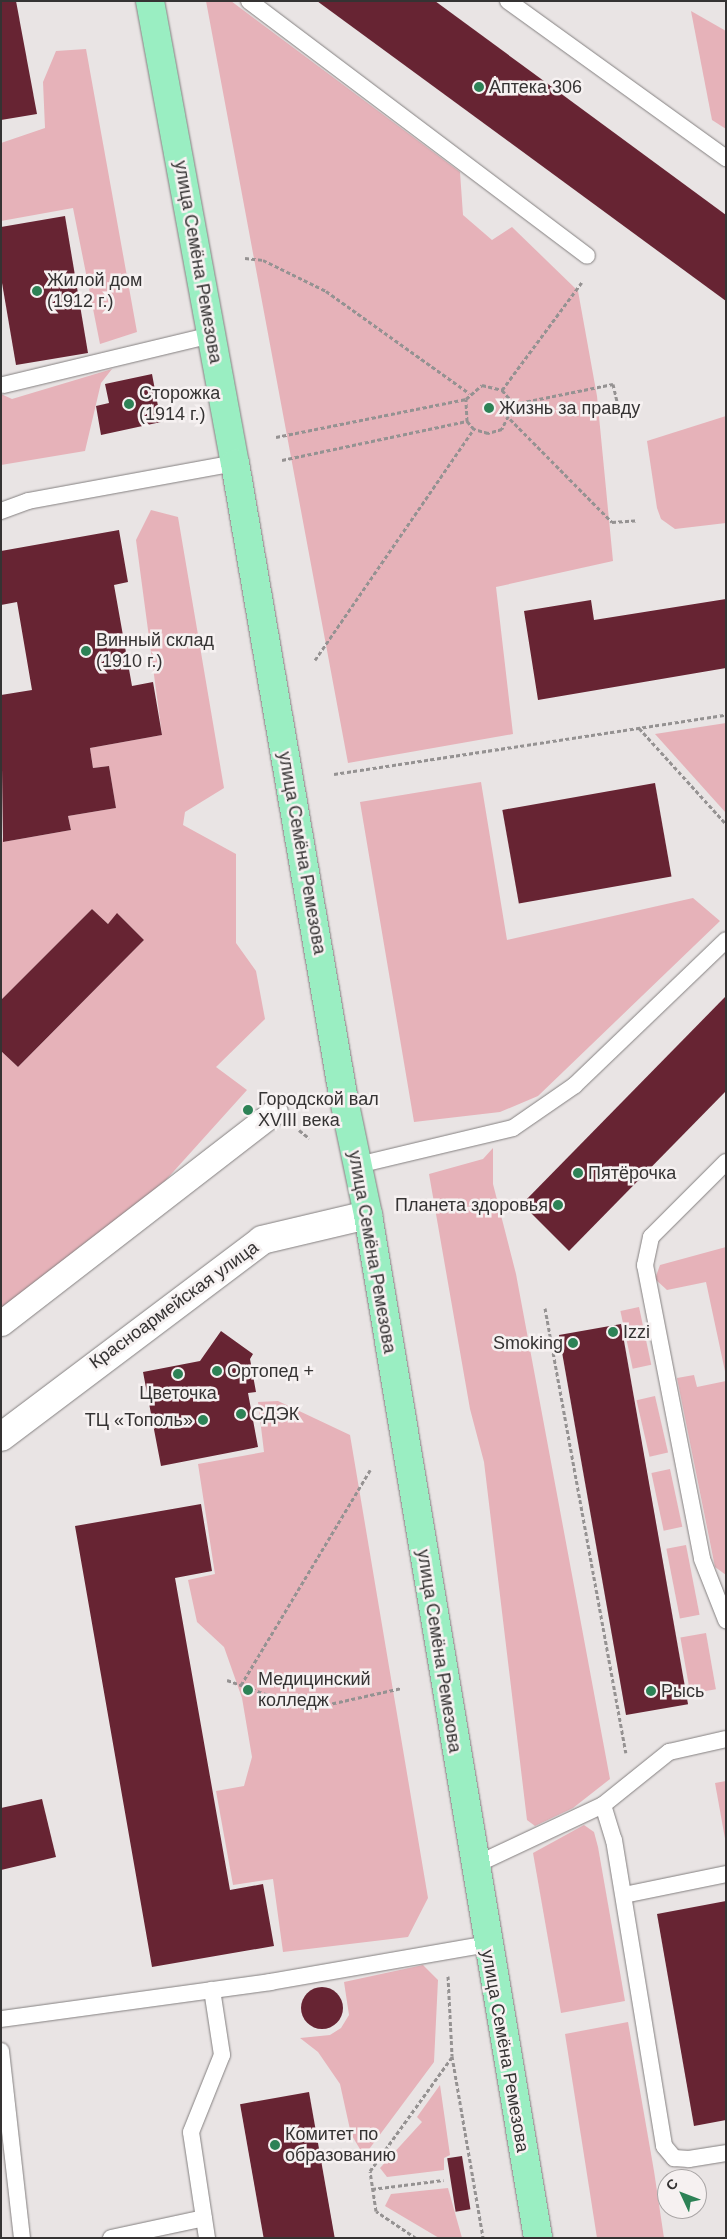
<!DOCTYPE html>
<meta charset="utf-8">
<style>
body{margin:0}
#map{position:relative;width:727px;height:2239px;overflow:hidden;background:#e9e4e4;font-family:Arial,sans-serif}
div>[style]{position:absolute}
.green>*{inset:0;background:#e6b2b9;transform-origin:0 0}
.building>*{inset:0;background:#672433;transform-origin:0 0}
.round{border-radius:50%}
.path>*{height:3px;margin-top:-1.5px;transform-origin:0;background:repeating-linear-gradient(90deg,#959292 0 4px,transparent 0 6.5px)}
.roads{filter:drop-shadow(0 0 1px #848080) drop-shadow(0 0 1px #848080)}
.service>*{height:16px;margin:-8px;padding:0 8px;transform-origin:8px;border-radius:8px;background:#fff}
.pedestrian>*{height:25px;margin:-12.5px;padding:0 12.5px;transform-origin:12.5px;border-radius:12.5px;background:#fff}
.minor>*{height:28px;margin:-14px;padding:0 14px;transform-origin:14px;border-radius:14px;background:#fff}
.primary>*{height:28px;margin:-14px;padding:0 14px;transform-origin:14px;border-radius:14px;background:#9aeec2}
.dots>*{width:14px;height:14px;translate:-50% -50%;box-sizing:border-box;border:2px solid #f6f1f1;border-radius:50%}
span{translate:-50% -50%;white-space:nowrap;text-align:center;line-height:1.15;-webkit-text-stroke:5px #f6f1f1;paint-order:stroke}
.poi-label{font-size:18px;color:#353333}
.left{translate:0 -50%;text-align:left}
.right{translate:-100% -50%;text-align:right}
.street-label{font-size:18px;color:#353333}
.frame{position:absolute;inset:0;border:2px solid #353333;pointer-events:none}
.north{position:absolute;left:657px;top:2169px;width:50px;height:50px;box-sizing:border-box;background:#f6f1f1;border:1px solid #a9a5a5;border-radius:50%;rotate:313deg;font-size:14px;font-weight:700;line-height:20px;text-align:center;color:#353333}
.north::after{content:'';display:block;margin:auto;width:18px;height:22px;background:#2d8256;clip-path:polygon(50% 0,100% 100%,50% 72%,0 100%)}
</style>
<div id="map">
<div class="green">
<div style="clip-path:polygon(206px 1px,231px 1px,460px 172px,463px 215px,492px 240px,512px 227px,578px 291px,597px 396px,613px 561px,496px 587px,513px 734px,348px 763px)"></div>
<div style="clip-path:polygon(691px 11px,726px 31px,726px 129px,712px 120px)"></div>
<div style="clip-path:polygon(86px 49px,137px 332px,100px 344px,73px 208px,1px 221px,1px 143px,45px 128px,43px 82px,56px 51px)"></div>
<div style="clip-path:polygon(112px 369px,101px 383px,85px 451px,1px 465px,1px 394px,12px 399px)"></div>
<div style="clip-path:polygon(726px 416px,726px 523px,675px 529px,661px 519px,657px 508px,647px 441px)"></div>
<div style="clip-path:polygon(151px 510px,178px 517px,224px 788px,185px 812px,183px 825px,236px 854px,236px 943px,256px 971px,265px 1019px,216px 1067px,247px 1090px,165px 1181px,1px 1310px,1px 1051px,18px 1067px,144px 940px,118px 914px,108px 924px,92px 909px,1px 1000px,1px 832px,3px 842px,71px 830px,68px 816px,116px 808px,109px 766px,93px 768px,90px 748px,162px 735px,136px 540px)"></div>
<div style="clip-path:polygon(726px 723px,726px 813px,655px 734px)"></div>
<div style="clip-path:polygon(481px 782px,507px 940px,693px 898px,720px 921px,538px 1096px,500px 1112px,414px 1122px,360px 802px)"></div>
<div style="clip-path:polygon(493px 1148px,493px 1184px,516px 1274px,610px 1779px,573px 1808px,535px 1826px,527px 1820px,484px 1462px,470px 1409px,429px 1174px,483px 1159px)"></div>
<div style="clip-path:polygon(726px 1247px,726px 1376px,706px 1282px,667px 1290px,655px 1279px,660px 1265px)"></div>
<div style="left:639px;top:1307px;width:59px;height:19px;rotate:78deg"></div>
<div style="clip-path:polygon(694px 1375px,697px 1387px,726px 1381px,726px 1575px,715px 1567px,677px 1378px)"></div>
<div style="left:655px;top:1396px;width:58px;height:19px;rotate:77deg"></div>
<div style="clip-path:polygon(278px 1401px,350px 1435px,428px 1898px,408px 1937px,283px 1952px,273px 1879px,233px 1885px,216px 1791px,244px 1786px,252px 1757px,242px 1698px,224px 1647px,197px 1622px,188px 1580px,215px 1574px,198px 1464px,264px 1452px,258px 1402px)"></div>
<div style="left:670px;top:1469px;width:59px;height:19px;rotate:78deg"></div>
<div style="left:686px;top:1545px;width:71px;height:20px;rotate:79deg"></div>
<div style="left:706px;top:1633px;width:57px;height:26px;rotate:80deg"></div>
<div style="clip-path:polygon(726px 1781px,726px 1844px,715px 1783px)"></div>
<div style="clip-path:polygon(584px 1825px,594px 1832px,598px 1847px,625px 2001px,561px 2013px,533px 1853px)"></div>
<div style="clip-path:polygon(423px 1965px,438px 1980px,434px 2062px,364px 2156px,351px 2134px,340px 2084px,318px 2052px,300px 2038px,330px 2035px,341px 2028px,349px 2015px,344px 1982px)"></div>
<div style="clip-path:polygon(628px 2022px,654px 2171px,664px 2238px,597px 2238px,565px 2034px)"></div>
<div style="clip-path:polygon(440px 2085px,450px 2155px,444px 2158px,444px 2170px,387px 2177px,380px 2168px,422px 2122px,417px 2117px)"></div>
<div style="clip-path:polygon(448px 2188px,462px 2238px,439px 2238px,385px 2206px,391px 2194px)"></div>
</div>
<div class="building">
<div style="clip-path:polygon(1px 1px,16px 1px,37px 114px,1px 120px)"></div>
<div style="clip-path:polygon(317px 1px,435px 1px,533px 73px,726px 215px,726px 301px)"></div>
<div style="clip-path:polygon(65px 216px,88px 353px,16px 365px,1px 277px,1px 227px)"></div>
<div style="clip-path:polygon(152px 374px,161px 422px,101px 435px,96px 406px,109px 403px,105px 384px)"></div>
<div style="clip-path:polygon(119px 530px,128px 582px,114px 585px,132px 686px,153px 682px,162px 735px,90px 748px,93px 768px,109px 766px,116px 808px,68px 816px,71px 830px,3px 842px,1px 695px,32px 690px,17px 602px,1px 605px,1px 551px)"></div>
<div style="clip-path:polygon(726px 599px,726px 668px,538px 700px,524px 611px,591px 600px,594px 620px)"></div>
<div style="left:655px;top:783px;width:95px;height:155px;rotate:80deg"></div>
<div style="clip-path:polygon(92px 909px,108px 924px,117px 913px,144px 940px,18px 1067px,1px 1051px,1px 1000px)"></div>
<div style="clip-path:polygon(726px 996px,726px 1091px,569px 1251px,522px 1204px)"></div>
<div style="left:621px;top:1324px;width:386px;height:63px;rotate:80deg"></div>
<div style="clip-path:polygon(221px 1331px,253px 1354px,250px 1359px,256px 1392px,248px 1393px,258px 1447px,161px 1466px,143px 1372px,200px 1361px)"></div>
<div style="clip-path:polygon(201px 1504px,212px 1571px,175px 1578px,230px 1890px,263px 1884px,274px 1946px,152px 1967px,75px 1526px)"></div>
<div style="clip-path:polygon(42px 1799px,56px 1857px,1px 1870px,1px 1808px)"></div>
<div style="clip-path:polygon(726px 1901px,726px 2120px,694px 2126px,657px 1914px)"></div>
<div class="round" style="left:301px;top:1987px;width:42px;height:42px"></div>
<div style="left:309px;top:2092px;width:148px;height:70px;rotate:80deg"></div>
<div style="left:462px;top:2156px;width:54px;height:15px;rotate:81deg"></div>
</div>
<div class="path">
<div style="left:245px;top:258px;width:18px;rotate:6deg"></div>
<div style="left:263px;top:260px;width:70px;rotate:26.2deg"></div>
<div style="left:326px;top:291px;width:176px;rotate:35.5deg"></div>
<div style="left:502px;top:390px;width:134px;rotate:-53.5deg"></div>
<div style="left:514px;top:404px;width:101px;rotate:-11.4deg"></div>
<div style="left:613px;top:384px;width:28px;rotate:77deg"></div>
<div style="left:510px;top:419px;width:145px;rotate:45.3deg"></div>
<div style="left:612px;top:522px;width:26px;rotate:-4deg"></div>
<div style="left:276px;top:437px;width:194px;rotate:-11.3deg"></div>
<div style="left:282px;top:460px;width:189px;rotate:-11.9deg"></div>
<div style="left:467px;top:421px;width:22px;rotate:-93deg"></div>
<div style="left:466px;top:399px;width:21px;rotate:-41deg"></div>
<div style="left:482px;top:385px;width:21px;rotate:14deg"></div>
<div style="left:502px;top:390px;width:18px;rotate:49deg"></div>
<div style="left:514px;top:404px;width:28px;rotate:116deg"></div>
<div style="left:502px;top:429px;width:15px;rotate:164deg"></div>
<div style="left:488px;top:433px;width:15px;rotate:-164deg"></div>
<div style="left:474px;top:429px;width:11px;rotate:-131deg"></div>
<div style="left:315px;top:660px;width:280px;rotate:-55.5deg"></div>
<div style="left:639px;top:728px;width:130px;rotate:47.8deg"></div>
<div style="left:334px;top:774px;width:396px;rotate:-8.6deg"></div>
<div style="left:299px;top:1130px;width:13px;rotate:39deg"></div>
<div style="left:545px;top:1308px;width:452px;rotate:79.7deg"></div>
<div style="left:227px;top:1680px;width:85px;rotate:19.9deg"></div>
<div style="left:307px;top:1709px;width:97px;rotate:-12.5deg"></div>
<div style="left:241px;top:1685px;width:251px;rotate:-59deg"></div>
<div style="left:448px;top:1976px;width:80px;rotate:87.1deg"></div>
<div style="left:452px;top:2056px;width:185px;rotate:80.3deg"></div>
<div style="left:372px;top:2189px;width:72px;rotate:-7.2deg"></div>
<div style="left:416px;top:2238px;width:48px;rotate:-146deg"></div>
<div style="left:376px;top:2211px;width:40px;rotate:-98.5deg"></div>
<div style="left:370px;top:2171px;width:140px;rotate:-54.3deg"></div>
</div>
<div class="roads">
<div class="service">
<div style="left:249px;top:1px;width:423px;rotate:37deg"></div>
<div style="left:508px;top:1px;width:269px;rotate:35.8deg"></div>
<div style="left:3px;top:385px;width:215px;rotate:-13.5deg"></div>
<div style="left:1px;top:511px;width:29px;rotate:-20deg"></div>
<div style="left:28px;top:501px;width:210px;rotate:-10.4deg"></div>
<div style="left:726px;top:1162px;width:106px;rotate:135deg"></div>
<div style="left:651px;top:1237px;width:29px;rotate:102deg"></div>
<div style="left:645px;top:1265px;width:299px;rotate:79deg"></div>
<div style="left:702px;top:1559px;width:66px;rotate:68.5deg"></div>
<div style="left:358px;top:1165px;width:159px;rotate:-13.4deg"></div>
<div style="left:513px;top:1128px;width:75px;rotate:-34.7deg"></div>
<div style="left:575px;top:1085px;width:209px;rotate:-43.8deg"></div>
<div style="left:603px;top:1805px;width:37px;rotate:73deg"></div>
<div style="left:614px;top:1840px;width:310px;rotate:80.7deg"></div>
<div style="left:664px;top:2146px;width:16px;rotate:50deg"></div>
<div style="left:674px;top:2158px;width:15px;rotate:4deg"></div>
<div style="left:689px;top:2159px;width:37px;rotate:-9deg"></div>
<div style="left:475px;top:1865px;width:141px;rotate:-25.1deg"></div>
<div style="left:603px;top:1805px;width:85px;rotate:-38.8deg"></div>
<div style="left:669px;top:1752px;width:58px;rotate:-12.8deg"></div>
<div style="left:624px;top:1895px;width:104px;rotate:-11.6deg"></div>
<div style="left:1px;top:2019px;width:272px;rotate:-7.8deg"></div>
<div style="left:270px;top:1982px;width:220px;rotate:-9.9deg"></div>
<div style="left:1px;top:2051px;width:188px;rotate:83.6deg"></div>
<div style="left:111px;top:2238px;width:95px;rotate:-12.1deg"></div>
<div style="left:207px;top:2238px;width:107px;rotate:-98.6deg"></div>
<div style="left:191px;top:2132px;width:83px;rotate:-68.1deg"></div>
<div style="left:222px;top:2055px;width:66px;rotate:-98.7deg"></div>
</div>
<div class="pedestrian">
<div style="left:1px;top:1323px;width:346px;rotate:-37.7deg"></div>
</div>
<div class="minor">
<div style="left:1px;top:1437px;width:327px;rotate:-37deg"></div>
<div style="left:262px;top:1240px;width:109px;rotate:-13.3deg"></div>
</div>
<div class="primary">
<div style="left:150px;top:1px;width:470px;rotate:79.6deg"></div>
<div style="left:235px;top:463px;width:641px;rotate:80.3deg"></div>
<div style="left:343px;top:1095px;width:123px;rotate:78.2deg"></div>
<div style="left:368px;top:1215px;width:1037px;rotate:80.56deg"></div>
</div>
</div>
<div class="dots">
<div style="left:479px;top:87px;background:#2d8256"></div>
<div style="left:37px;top:291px;background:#2d8256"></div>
<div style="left:129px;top:404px;background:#2d8256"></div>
<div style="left:489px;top:408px;background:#2d8256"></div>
<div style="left:86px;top:651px;background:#2d8256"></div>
<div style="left:248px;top:1110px;background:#2d8256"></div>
<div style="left:578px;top:1173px;background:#2d8256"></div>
<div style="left:558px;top:1205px;background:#2d8256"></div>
<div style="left:613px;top:1332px;background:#2d8256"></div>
<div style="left:573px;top:1343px;background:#2d8256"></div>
<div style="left:217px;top:1371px;background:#2d8256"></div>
<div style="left:178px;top:1374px;background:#2d8256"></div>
<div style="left:241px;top:1414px;background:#2d8256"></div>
<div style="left:203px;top:1420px;background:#2d8256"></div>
<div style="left:248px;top:1690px;background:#2d8256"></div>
<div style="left:651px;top:1691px;background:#2d8256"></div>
<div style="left:275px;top:2145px;background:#2d8256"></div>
</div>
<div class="poi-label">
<span class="left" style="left:489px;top:87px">Аптека 306</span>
<span class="left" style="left:47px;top:291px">Жилой дом<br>(1912 г.)</span>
<span class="left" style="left:139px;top:404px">Сторожка<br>(1914 г.)</span>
<span class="left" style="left:499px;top:408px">Жизнь за правду</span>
<span class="left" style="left:96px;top:651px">Винный склад<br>(1910 г.)</span>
<span class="left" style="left:258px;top:1110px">Городской вал<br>XVIII века</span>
<span class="left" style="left:588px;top:1173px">Пятёрочка</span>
<span class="right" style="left:548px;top:1205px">Планета здоровья</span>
<span class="left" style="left:623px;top:1332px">Izzi</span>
<span class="right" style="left:563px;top:1343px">Smoking</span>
<span class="left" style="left:227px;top:1371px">Ортопед +</span>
<span style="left:178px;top:1393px">Цветочка</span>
<span class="left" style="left:251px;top:1414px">СДЭК</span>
<span class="right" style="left:193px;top:1420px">ТЦ «Тополь»</span>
<span class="left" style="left:258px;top:1690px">Медицинский<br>колледж</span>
<span class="left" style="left:661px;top:1691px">Рысь</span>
<span class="left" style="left:285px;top:2145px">Комитет по<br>образованию</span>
</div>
<div class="street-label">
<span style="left:198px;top:262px;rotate:80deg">улица Семёна Ремезова</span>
<span style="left:302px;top:853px;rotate:80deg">улица Семёна Ремезова</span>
<span style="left:372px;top:1252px;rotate:80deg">улица Семёна Ремезова</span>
<span style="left:174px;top:1305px;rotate:-36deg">Красноармейская улица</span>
<span style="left:439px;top:1651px;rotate:81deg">улица Семёна Ремезова</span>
<span style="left:505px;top:2051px;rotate:80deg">улица Семёна Ремезова</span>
</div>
<div class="frame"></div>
<div class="north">С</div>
</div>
